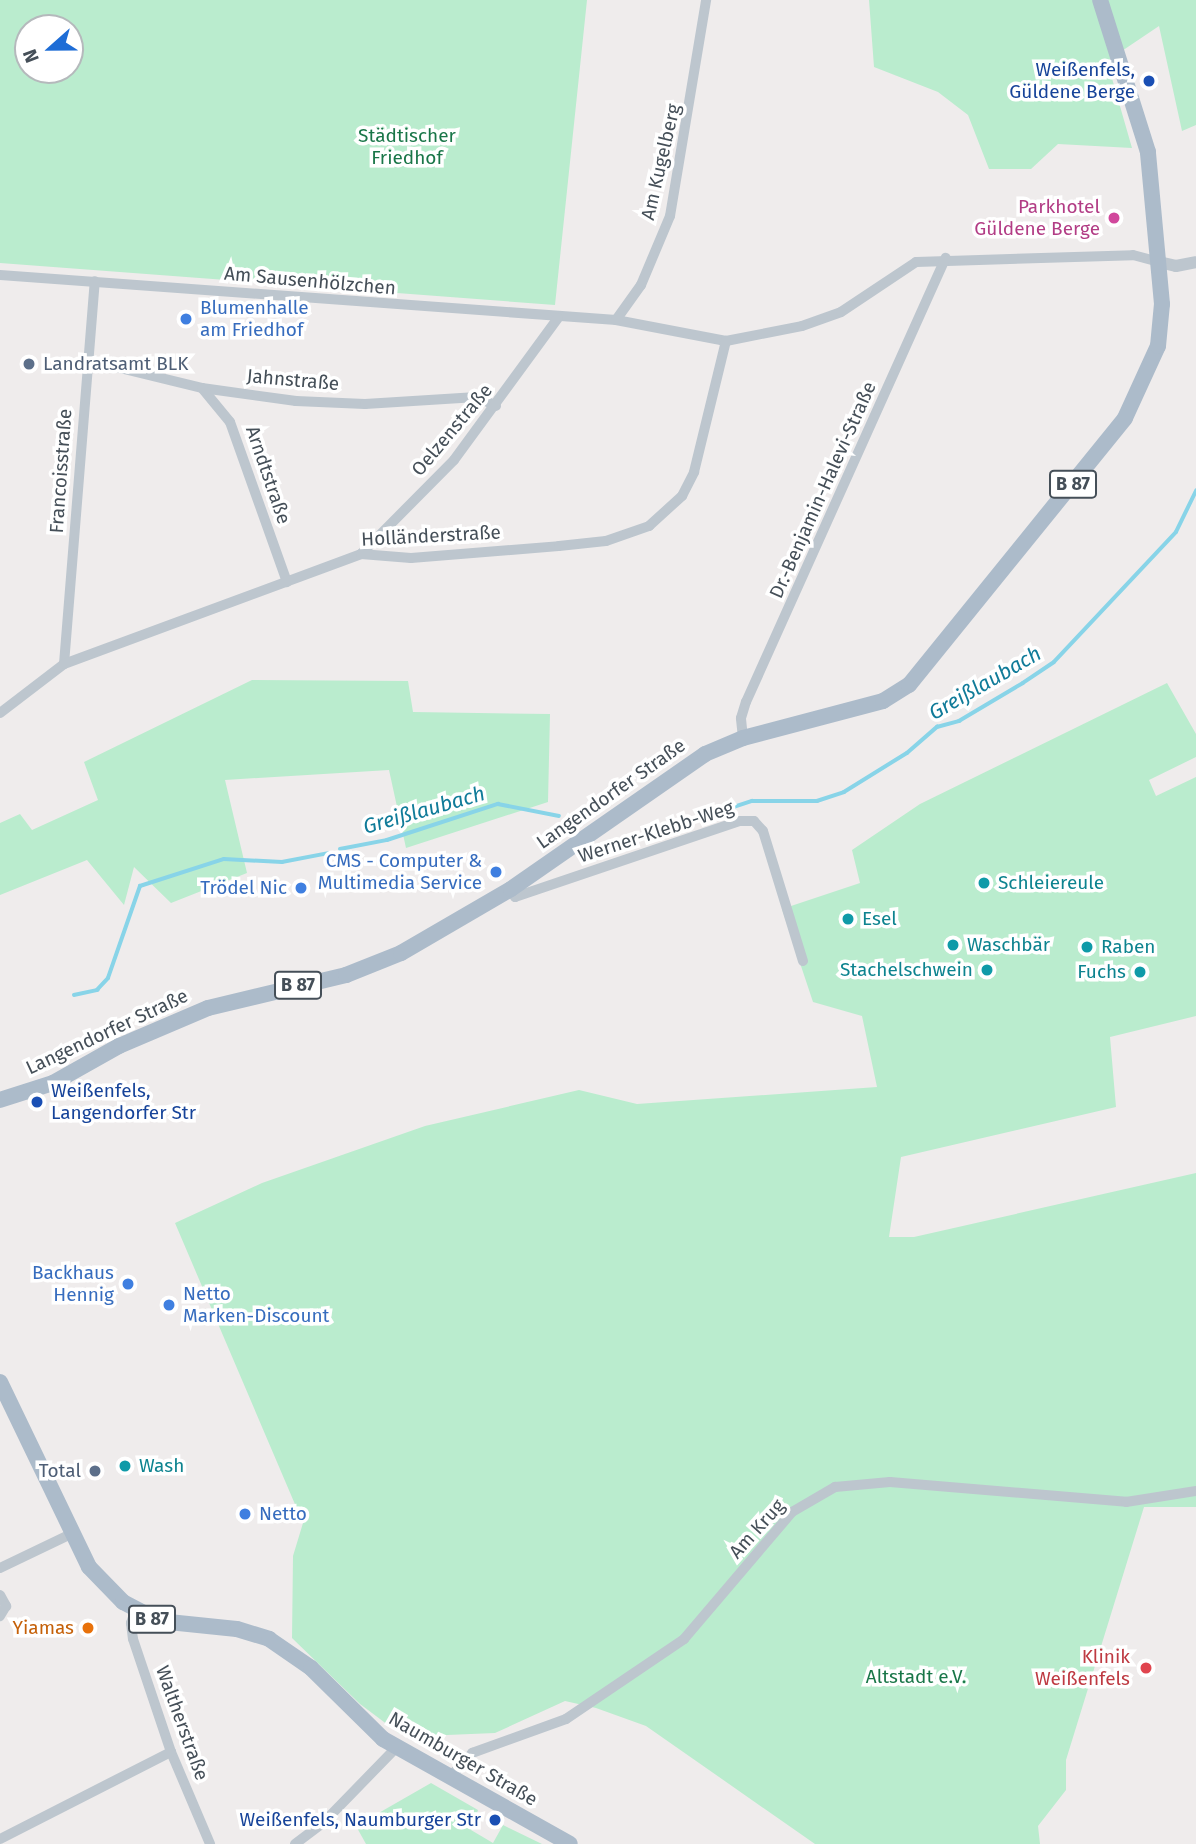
<!DOCTYPE html>
<meta charset="utf-8">
<style>
body{margin:0}
#map{position:relative;width:1196px;height:1844px;overflow:hidden;background:#efecec;font-family:"Fira Sans",sans-serif}
div>[style]{position:absolute}
.green>*{inset:0;background:#baecce}
.stream>*{height:3.5px;margin:-1.75px;padding:0 1.75px;transform-origin:1.75px;border-radius:1.75px;background:#88d4e8}
.minor>*{height:10px;margin:-5px;padding:0 5px;transform-origin:5px;border-radius:5px;background:#bdc6ce}
.tertiary>*{height:12px;margin:-6px;padding:0 6px;transform-origin:6px;border-radius:6px;background:#bdc6ce}
.primary>*{height:16px;margin:-8px;padding:0 8px;transform-origin:8px;border-radius:8px;background:#acbbca}
.dots>*{width:19px;height:19px;translate:-50% -50%;box-sizing:border-box;border:4px solid #fff;border-radius:50%}
span{translate:-50% -50%;white-space:nowrap;text-align:center;line-height:1.15;-webkit-text-stroke:7px #fff;paint-order:stroke}
.shield-label span{padding:2px 5px;background:#fff;border:2px solid;border-radius:5px;-webkit-text-stroke-width:0}
.shield-label{font-size:18px;color:#454f58;font-weight:700}
.transit-label{font-size:19px;color:#164399}
.right{translate:-100% -50%;text-align:right}
.left{translate:0 -50%;text-align:left}
.park-label{font-size:19px;color:#197648}
.street-label{font-size:19px;color:#454f58}
.hotel-label{font-size:19px;color:#b23c85}
.shop-label{font-size:19px;color:#366cbe}
.service-label{font-size:19px;color:#4e5e75}
.culture-label{font-size:19px;color:#0d838f}
.food-label{font-size:19px;color:#c56008}
.health-label{font-size:19px;color:#be3a42}
.water-label{font-size:21px;color:#107b99;font-style:italic}
.north{position:absolute;left:14px;top:14px;width:70px;height:70px;box-sizing:border-box;background:#fff;border:2px solid #b5b9bc;border-radius:50%;rotate:249deg;font-size:19px;font-weight:700;line-height:28px;text-align:center;color:#454f58}
.north::after{content:'';display:block;margin:auto;width:24px;height:32px;background:#1e6dd6;clip-path:polygon(50% 0,100% 100%,50% 72%,0 100%)}
</style>
<div id="map">
<div class="green">
<div style="clip-path:polygon(evenodd,0 0,587px 0,555px 305px,0 263px,0 0,28px 28px,70px 28px,70px 70px,28px 70px,28px 28px)"></div>
<div style="clip-path:polygon(869px 0,1196px 0,1196px 125px,1182px 131px,1159px 26px,1107px 61px,1132px 148px,1058px 144px,1031px 169px,989px 169px,968px 115px,938px 92px,874px 67px)"></div>
<div style="clip-path:polygon(252px 680px,408px 681px,413px 712px,550px 714px,548px 802px,406px 848px,389px 770px,225px 780px,247px 873px,171px 903px,134px 867px,124px 905px,87px 860px,0 895px,0 823px,20px 814px,32px 830px,98px 800px,84px 762px)"></div>
<div style="clip-path:polygon(1167px 683px,1196px 734px,1196px 757px,1149px 780px,1156px 796px,1196px 777px,1196px 1016px,1110px 1037px,1116px 1107px,901px 1157px,889px 1237px,914px 1237px,1196px 1173px,1196px 1507px,1144px 1507px,1066px 1760px,1066px 1790px,1038px 1826px,1040px 1844px,815px 1844px,646px 1726px,596px 1708px,565px 1701px,495px 1733px,447px 1735px,400px 1734px,360px 1704px,292px 1638px,293px 1556px,303px 1523px,175px 1223px,262px 1183px,425px 1126px,579px 1090px,637px 1104px,877px 1087px,862px 1016px,813px 1002px,782px 909px,860px 883px,852px 850px,920px 804px)"></div>
<div style="clip-path:polygon(431px 1783px,478px 1810px,471px 1830px,493px 1843px,503px 1825px,542px 1844px,366px 1844px,356px 1826px)"></div>
</div>
<div class="stream">
<div style="left:652px;top:834px;width:105px;rotate:-18.3deg"></div>
<div style="left:752px;top:801px;width:65px"></div>
<div style="left:817px;top:801px;width:28px;rotate:-18deg"></div>
<div style="left:844px;top:792px;width:74px;rotate:-31.8deg"></div>
<div style="left:907px;top:753px;width:40px;rotate:-41deg"></div>
<div style="left:937px;top:727px;width:23px;rotate:-15deg"></div>
<div style="left:959px;top:721px;width:74px;rotate:-30.7deg"></div>
<div style="left:1023px;top:683px;width:37px;rotate:-34deg"></div>
<div style="left:1054px;top:662px;width:178px;rotate:-46.8deg"></div>
<div style="left:1176px;top:532px;width:46px;rotate:-64deg"></div>
<div style="left:340px;top:849px;width:48px;rotate:-10.8deg"></div>
<div style="left:387px;top:840px;width:117px;rotate:-18deg"></div>
<div style="left:498px;top:804px;width:62px;rotate:11.1deg"></div>
<div style="left:74px;top:995px;width:24px;rotate:-12deg"></div>
<div style="left:97px;top:990px;width:16px;rotate:-47deg"></div>
<div style="left:108px;top:978px;width:97px;rotate:-70.8deg"></div>
<div style="left:140px;top:886px;width:88px;rotate:-17.8deg"></div>
<div style="left:224px;top:859px;width:58px;rotate:3deg"></div>
<div style="left:282px;top:862px;width:48px;rotate:-10.8deg"></div>
</div>
<div class="minor">
<div style="left:0;top:275px;width:618px;rotate:4.18deg"></div>
<div style="left:616px;top:320px;width:112px;rotate:10.8deg"></div>
<div style="left:726px;top:341px;width:77px;rotate:-11.2deg"></div>
<div style="left:802px;top:326px;width:41px;rotate:-19.7deg"></div>
<div style="left:841px;top:312px;width:90px;rotate:-33.7deg"></div>
<div style="left:916px;top:262px;width:217px;rotate:-1.8deg"></div>
<div style="left:1133px;top:255px;width:27px;rotate:15deg"></div>
<div style="left:616px;top:320px;width:43px;rotate:-54.5deg"></div>
<div style="left:641px;top:285px;width:75px;rotate:-67.2deg"></div>
<div style="left:670px;top:216px;width:219px;rotate:-80.5deg"></div>
<div style="left:87px;top:360px;width:118px;rotate:13.7deg"></div>
<div style="left:202px;top:388px;width:95px;rotate:7.9deg"></div>
<div style="left:296px;top:401px;width:69px;rotate:2.5deg"></div>
<div style="left:365px;top:404px;width:112px;rotate:-3.6deg"></div>
<div style="left:477px;top:397px;width:21px;rotate:25deg"></div>
<div style="left:202px;top:388px;width:44px;rotate:50.5deg"></div>
<div style="left:230px;top:422px;width:170px;rotate:70.4deg"></div>
<div style="left:361px;top:554px;width:132px;rotate:-45.3deg"></div>
<div style="left:454px;top:460px;width:176px;rotate:-53.8deg"></div>
<div style="left:64px;top:664px;width:384px;rotate:-85.4deg"></div>
<div style="left:0;top:713px;width:81px;rotate:-37.4deg"></div>
<div style="left:64px;top:664px;width:317px;rotate:-20.3deg"></div>
<div style="left:361px;top:554px;width:50px;rotate:4.6deg"></div>
<div style="left:411px;top:558px;width:148px;rotate:-4.6deg"></div>
<div style="left:559px;top:546px;width:47px;rotate:-6.1deg"></div>
<div style="left:606px;top:541px;width:46px;rotate:-19.2deg"></div>
<div style="left:649px;top:526px;width:45px;rotate:-42.3deg"></div>
<div style="left:682px;top:496px;width:27px;rotate:-63deg"></div>
<div style="left:694px;top:472px;width:135px;rotate:-76.3deg"></div>
<div style="left:743px;top:738px;width:20px;rotate:-96deg"></div>
<div style="left:741px;top:718px;width:17px;rotate:-73deg"></div>
<div style="left:746px;top:702px;width:487px;rotate:-65.8deg"></div>
<div style="left:511px;top:889px;width:9px;rotate:63deg"></div>
<div style="left:515px;top:897px;width:237px;rotate:-18.7deg"></div>
<div style="left:739px;top:821px;width:15px"></div>
<div style="left:754px;top:821px;width:13px;rotate:48deg"></div>
<div style="left:763px;top:831px;width:136px;rotate:72.9deg"></div>
<div style="left:0;top:1568px;width:81px;rotate:-25.6deg"></div>
<div style="left:0;top:1595px;width:13px;rotate:61deg"></div>
<div style="left:6px;top:1606px;width:12px;rotate:121deg"></div>
<div style="left:135px;top:1612px;width:12px;rotate:110deg"></div>
<div style="left:131px;top:1623px;width:16px;rotate:83deg"></div>
<div style="left:133px;top:1639px;width:119px;rotate:71.4deg"></div>
<div style="left:171px;top:1752px;width:100px;rotate:67deg"></div>
<div style="left:450px;top:1777px;width:33px;rotate:-47deg"></div>
<div style="left:472px;top:1753px;width:100px;rotate:-19.9deg"></div>
<div style="left:566px;top:1719px;width:143px;rotate:-34.1deg"></div>
<div style="left:684px;top:1639px;width:167px;rotate:-49.6deg"></div>
<div style="left:792px;top:1512px;width:50px;rotate:-30.2deg"></div>
<div style="left:835px;top:1487px;width:55px;rotate:-5.2deg"></div>
<div style="left:890px;top:1482px;width:237px;rotate:4.8deg"></div>
<div style="left:1126px;top:1502px;width:71px;rotate:-8.9deg"></div>
<div style="left:0;top:1839px;width:192px;rotate:-27deg"></div>
<div style="left:295px;top:1844px;width:34px;rotate:-37deg"></div>
<div style="left:322px;top:1824px;width:107px;rotate:-45.8deg"></div>
</div>
<div class="tertiary">
<div style="left:1159px;top:262px;width:17px;rotate:13deg"></div>
<div style="left:1176px;top:266px;width:20px;rotate:-11deg"></div>
</div>
<div class="primary">
<div style="left:0;top:1100px;width:56px;rotate:-17.8deg"></div>
<div style="left:53px;top:1083px;width:76px;rotate:-29.3deg"></div>
<div style="left:119px;top:1046px;width:97px;rotate:-23.1deg"></div>
<div style="left:208px;top:1008px;width:142px;rotate:-13.4deg"></div>
<div style="left:346px;top:975px;width:59px;rotate:-21.8deg"></div>
<div style="left:401px;top:953px;width:127px;rotate:-30.2deg"></div>
<div style="left:511px;top:889px;width:236px;rotate:-34.8deg"></div>
<div style="left:705px;top:754px;width:41px;rotate:-22.8deg"></div>
<div style="left:743px;top:738px;width:145px;rotate:-14.8deg"></div>
<div style="left:883px;top:701px;width:31px;rotate:-32deg"></div>
<div style="left:909px;top:685px;width:343px;rotate:-51deg"></div>
<div style="left:1125px;top:418px;width:79px;rotate:-65.4deg"></div>
<div style="left:1158px;top:346px;width:42px;rotate:-84.6deg"></div>
<div style="left:1162px;top:304px;width:153px;rotate:-95.3deg"></div>
<div style="left:1148px;top:152px;width:159px;rotate:-107.5deg"></div>
<div style="left:0;top:1382px;width:205px;rotate:64.3deg"></div>
<div style="left:89px;top:1567px;width:49px;rotate:45.8deg"></div>
<div style="left:123px;top:1602px;width:41px;rotate:27.8deg"></div>
<div style="left:159px;top:1621px;width:78px;rotate:5.9deg"></div>
<div style="left:237px;top:1629px;width:34px;rotate:17deg"></div>
<div style="left:269px;top:1639px;width:51px;rotate:34.6deg"></div>
<div style="left:311px;top:1668px;width:101px;rotate:44.6deg"></div>
<div style="left:383px;top:1739px;width:214px;rotate:29.3deg"></div>
</div>
<div class="dots">
<div style="left:1149px;top:81px;background:#1a4fb4"></div>
<div style="left:1114px;top:218px;background:#d1479c"></div>
<div style="left:186px;top:319px;background:#3f7fe0"></div>
<div style="left:29px;top:364px;background:#5c6f8a"></div>
<div style="left:496px;top:872px;background:#3f7fe0"></div>
<div style="left:984px;top:883px;background:#0f9aa8"></div>
<div style="left:301px;top:888px;background:#3f7fe0"></div>
<div style="left:848px;top:919px;background:#0f9aa8"></div>
<div style="left:953px;top:945px;background:#0f9aa8"></div>
<div style="left:1087px;top:947px;background:#0f9aa8"></div>
<div style="left:987px;top:970px;background:#0f9aa8"></div>
<div style="left:1140px;top:972px;background:#0f9aa8"></div>
<div style="left:37px;top:1102px;background:#1a4fb4"></div>
<div style="left:128px;top:1284px;background:#3f7fe0"></div>
<div style="left:169px;top:1305px;background:#3f7fe0"></div>
<div style="left:125px;top:1466px;background:#0f9aa8"></div>
<div style="left:95px;top:1471px;background:#5c6f8a"></div>
<div style="left:245px;top:1514px;background:#3f7fe0"></div>
<div style="left:88px;top:1628px;background:#e8710a"></div>
<div style="left:1146px;top:1668px;background:#e0444e"></div>
<div style="left:495px;top:1820px;background:#1a4fb4"></div>
</div>
<div class="shield-label">
<span style="left:1073px;top:484px">B 87</span>
<span style="left:298px;top:985px">B 87</span>
<span style="left:152px;top:1619px">B 87</span>
</div>
<div class="transit-label">
<span class="right" style="left:1135px;top:81px">Weißenfels,<br>Güldene Berge</span>
<span class="left" style="left:51px;top:1102px">Weißenfels,<br>Langendorfer Str</span>
<span class="right" style="left:481px;top:1820px">Weißenfels, Naumburger Str</span>
</div>
<div class="park-label">
<span style="left:407px;top:147px">Städtischer<br>Friedhof</span>
<span style="left:916px;top:1677px">Altstadt e.V.</span>
</div>
<div class="street-label">
<span style="left:661px;top:162px;rotate:-77deg">Am Kugelberg</span>
<span style="left:310px;top:281px;rotate:5deg">Am Sausenhölzchen</span>
<span style="left:293px;top:380px;rotate:5deg">Jahnstraße</span>
<span style="left:452px;top:430px;rotate:-50deg">Oelzenstraße</span>
<span style="left:61px;top:471px;rotate:-86deg">Francoisstraße</span>
<span style="left:268px;top:475px;rotate:71deg">Arndtstraße</span>
<span style="left:823px;top:490px;rotate:-66deg">Dr.-Benjamin-Halevi-Straße</span>
<span style="left:431px;top:536px;rotate:-3deg">Holländerstraße</span>
<span style="left:611px;top:794px;rotate:-35deg">Langendorfer Straße</span>
<span style="left:656px;top:832px;rotate:-18deg">Werner-Klebb-Weg</span>
<span style="left:107px;top:1032px;rotate:-25deg">Langendorfer Straße</span>
<span style="left:757px;top:1529px;rotate:-48deg">Am Krug</span>
<span style="left:182px;top:1723px;rotate:70deg">Waltherstraße</span>
<span style="left:463px;top:1759px;rotate:30deg">Naumburger Straße</span>
</div>
<div class="hotel-label">
<span class="right" style="left:1100px;top:218px">Parkhotel<br>Güldene Berge</span>
</div>
<div class="shop-label">
<span class="left" style="left:200px;top:319px">Blumenhalle<br>am Friedhof</span>
<span class="right" style="left:482px;top:872px">CMS - Computer &amp;<br>Multimedia Service</span>
<span class="right" style="left:287px;top:888px">Trödel Nic</span>
<span class="right" style="left:114px;top:1284px">Backhaus<br>Hennig</span>
<span class="left" style="left:183px;top:1305px">Netto<br>Marken-Discount</span>
<span class="left" style="left:259px;top:1514px">Netto</span>
</div>
<div class="service-label">
<span class="left" style="left:43px;top:364px">Landratsamt BLK</span>
<span class="right" style="left:81px;top:1471px">Total</span>
</div>
<div class="culture-label">
<span class="left" style="left:998px;top:883px">Schleiereule</span>
<span class="left" style="left:862px;top:919px">Esel</span>
<span class="left" style="left:967px;top:945px">Waschbär</span>
<span class="left" style="left:1101px;top:947px">Raben</span>
<span class="right" style="left:973px;top:970px">Stachelschwein</span>
<span class="right" style="left:1126px;top:972px">Fuchs</span>
<span class="left" style="left:139px;top:1466px">Wash</span>
</div>
<div class="food-label">
<span class="right" style="left:74px;top:1628px">Yiamas</span>
</div>
<div class="health-label">
<span class="right" style="left:1130px;top:1668px">Klinik<br>Weißenfels</span>
</div>
<div class="water-label">
<span style="left:985px;top:683px;rotate:-30deg">Greißlaubach</span>
<span style="left:424px;top:810px;rotate:-16deg">Greißlaubach</span>
</div>
<div class="north">N</div>
</div>
